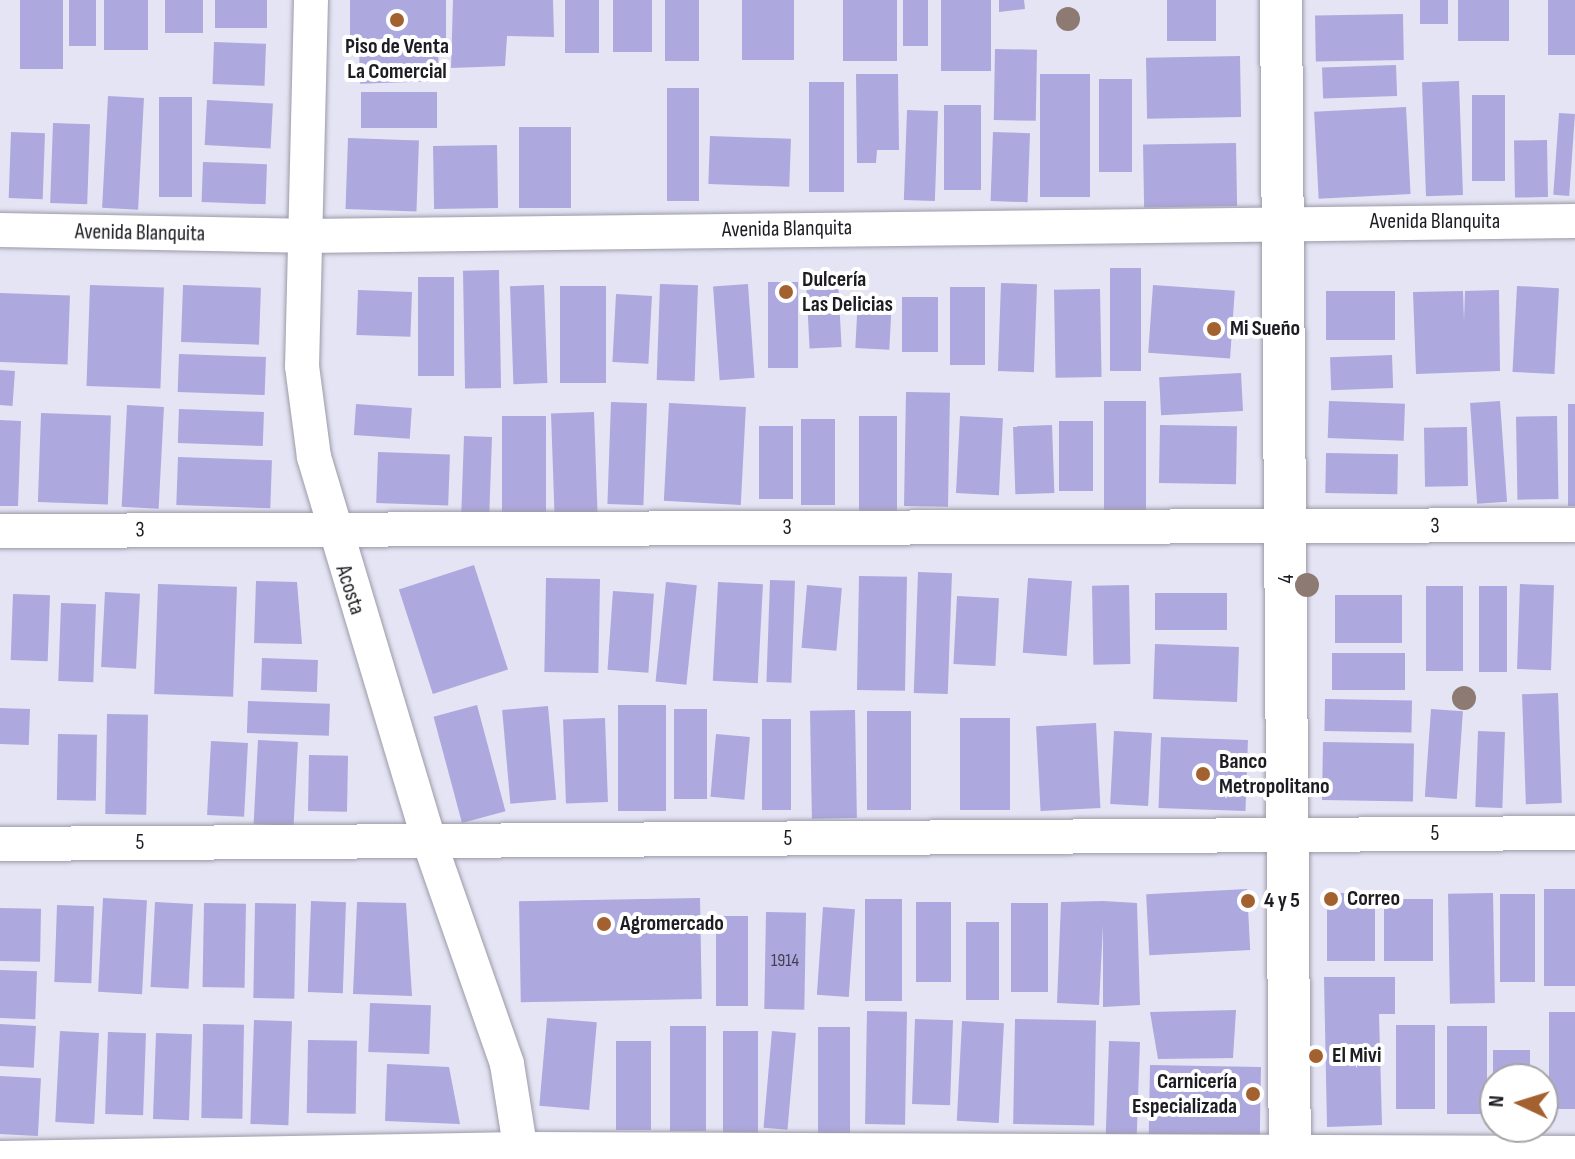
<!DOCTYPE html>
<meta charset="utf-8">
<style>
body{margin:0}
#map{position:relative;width:1575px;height:1159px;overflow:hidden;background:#e5e4f4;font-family:"Sofia Sans Condensed",sans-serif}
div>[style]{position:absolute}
.building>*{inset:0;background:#ada8dd;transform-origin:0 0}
.roads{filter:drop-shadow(0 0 2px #9b9aa8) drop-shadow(0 0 2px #9b9aa8)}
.minor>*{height:34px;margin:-17px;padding:0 17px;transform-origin:17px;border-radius:17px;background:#fff}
.tertiary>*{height:42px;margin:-21px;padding:0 21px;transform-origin:21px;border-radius:21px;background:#fff}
.trees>*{width:24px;height:24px;margin:-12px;border-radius:50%;background:#8d7a73}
.dots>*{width:22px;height:22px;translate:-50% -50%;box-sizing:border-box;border:4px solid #fff;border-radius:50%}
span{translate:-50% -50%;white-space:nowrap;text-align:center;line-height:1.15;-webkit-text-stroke:8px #fff;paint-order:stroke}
.number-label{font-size:18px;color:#413f51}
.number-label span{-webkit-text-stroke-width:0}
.poi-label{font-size:22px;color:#1d1c22;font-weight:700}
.left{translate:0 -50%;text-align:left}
.right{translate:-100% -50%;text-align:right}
.street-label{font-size:22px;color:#1d1c22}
.north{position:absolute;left:1479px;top:1063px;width:80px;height:80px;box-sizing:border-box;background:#fff;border:2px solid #a5a4a7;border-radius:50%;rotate:274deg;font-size:22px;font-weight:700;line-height:32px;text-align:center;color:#1d1c22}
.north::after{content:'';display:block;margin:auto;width:28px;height:36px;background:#a3612f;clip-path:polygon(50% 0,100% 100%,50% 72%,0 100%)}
</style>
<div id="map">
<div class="building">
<div style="left:20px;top:0;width:43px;height:69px"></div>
<div style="left:69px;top:0;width:27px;height:46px"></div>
<div style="left:104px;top:0;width:44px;height:50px"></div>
<div style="left:165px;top:0;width:38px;height:33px"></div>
<div style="left:215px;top:0;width:52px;height:28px"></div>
<div style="left:350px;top:0;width:96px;height:39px"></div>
<div style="clip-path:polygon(453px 0,553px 0,554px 37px,507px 36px,505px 66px,451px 68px)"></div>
<div style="left:565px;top:0;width:34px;height:53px"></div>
<div style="left:613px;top:0;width:39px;height:52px"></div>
<div style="left:665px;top:0;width:34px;height:61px"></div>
<div style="left:742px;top:0;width:52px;height:60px"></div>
<div style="left:843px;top:0;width:54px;height:61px"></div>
<div style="left:903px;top:0;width:25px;height:46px"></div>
<div style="left:941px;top:0;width:50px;height:71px"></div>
<div style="clip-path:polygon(999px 0,1024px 0,1025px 9px,999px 12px)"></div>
<div style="left:1167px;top:0;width:49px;height:41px"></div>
<div style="left:1420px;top:0;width:28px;height:24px"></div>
<div style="left:1458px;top:0;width:51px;height:41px"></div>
<div style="left:1548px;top:0;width:27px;height:55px"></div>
<div style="left:1403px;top:14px;width:46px;height:88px;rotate:89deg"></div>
<div style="left:214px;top:42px;width:52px;height:42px;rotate:2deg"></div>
<div style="left:438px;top:48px;width:33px;height:79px;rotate:88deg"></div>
<div style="left:995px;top:49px;width:42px;height:71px;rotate:1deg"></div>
<div style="left:1240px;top:56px;width:61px;height:94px;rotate:89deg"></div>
<div style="left:1396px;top:65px;width:31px;height:74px;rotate:88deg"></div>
<div style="clip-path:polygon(856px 74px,898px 74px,899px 150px,877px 150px,876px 163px,857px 163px)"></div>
<div style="left:1040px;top:74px;width:50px;height:123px"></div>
<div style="left:1099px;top:79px;width:33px;height:93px"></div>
<div style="left:1459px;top:81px;width:114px;height:37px;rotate:88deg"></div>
<div style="left:809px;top:82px;width:35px;height:110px"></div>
<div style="left:667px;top:88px;width:32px;height:113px"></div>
<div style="left:361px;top:92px;width:76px;height:36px"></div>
<div style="left:1472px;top:95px;width:33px;height:86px"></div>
<div style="left:108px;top:96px;width:36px;height:112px;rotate:3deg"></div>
<div style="left:159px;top:97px;width:33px;height:100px"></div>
<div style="left:207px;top:100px;width:66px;height:45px;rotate:3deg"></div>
<div style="left:944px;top:105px;width:37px;height:85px"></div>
<div style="left:1406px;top:107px;width:87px;height:92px;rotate:87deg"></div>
<div style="left:907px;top:110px;width:31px;height:90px;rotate:2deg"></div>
<div style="left:1559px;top:113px;width:16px;height:82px;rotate:4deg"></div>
<div style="left:53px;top:123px;width:37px;height:80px;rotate:2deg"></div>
<div style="left:519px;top:127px;width:52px;height:81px"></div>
<div style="left:11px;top:132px;width:34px;height:66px;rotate:2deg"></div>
<div style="left:993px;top:132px;width:37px;height:69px;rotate:2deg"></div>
<div style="left:710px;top:136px;width:81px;height:48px;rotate:2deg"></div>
<div style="left:348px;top:138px;width:71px;height:71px;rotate:2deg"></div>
<div style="left:1547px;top:140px;width:57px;height:33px;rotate:89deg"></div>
<div style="left:1236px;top:143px;width:63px;height:93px;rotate:89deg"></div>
<div style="left:497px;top:145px;width:63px;height:64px;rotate:89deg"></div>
<div style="left:203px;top:162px;width:64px;height:40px;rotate:2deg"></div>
<div style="left:1110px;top:268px;width:31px;height:103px"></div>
<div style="left:499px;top:270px;width:118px;height:36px;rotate:89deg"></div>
<div style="left:418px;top:277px;width:36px;height:99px"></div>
<div style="left:838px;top:279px;width:68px;height:32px;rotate:87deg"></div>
<div style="left:768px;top:282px;width:30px;height:86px"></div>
<div style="left:1001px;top:283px;width:36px;height:88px;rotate:2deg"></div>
<div style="left:660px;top:284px;width:38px;height:96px;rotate:2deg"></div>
<div style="left:748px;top:284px;width:94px;height:35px;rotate:86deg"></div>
<div style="left:90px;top:285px;width:74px;height:101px;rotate:2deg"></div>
<div style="left:183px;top:285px;width:78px;height:57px;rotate:2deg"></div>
<div style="left:544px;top:285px;width:98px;height:34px;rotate:88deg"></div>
<div style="left:1153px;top:285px;width:82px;height:68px;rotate:4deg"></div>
<div style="left:560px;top:286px;width:46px;height:97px"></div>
<div style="left:1517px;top:286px;width:42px;height:86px;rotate:3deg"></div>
<div style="left:950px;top:287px;width:35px;height:78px"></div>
<div style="left:1100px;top:289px;width:88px;height:46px;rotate:89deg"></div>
<div style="left:358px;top:290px;width:54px;height:45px;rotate:2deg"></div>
<div style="clip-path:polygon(1499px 290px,1500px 371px,1416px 374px,1413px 292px,1463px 291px,1464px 321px,1465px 291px)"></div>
<div style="left:1326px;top:291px;width:69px;height:49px"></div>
<div style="left:0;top:293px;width:70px;height:69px;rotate:2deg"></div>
<div style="left:616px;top:294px;width:36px;height:68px;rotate:3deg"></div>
<div style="left:858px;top:297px;width:34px;height:51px;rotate:3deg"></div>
<div style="left:902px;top:297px;width:36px;height:55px"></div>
<div style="left:179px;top:354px;width:87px;height:38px;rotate:2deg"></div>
<div style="left:1392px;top:355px;width:33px;height:62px;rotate:88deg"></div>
<div style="left:0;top:370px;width:15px;height:35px;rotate:4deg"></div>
<div style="left:1241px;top:373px;width:38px;height:82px;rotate:87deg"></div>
<div style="left:906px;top:392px;width:44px;height:114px;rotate:1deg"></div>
<div style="left:1104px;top:401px;width:42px;height:112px"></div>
<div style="left:1329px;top:401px;width:76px;height:37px;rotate:2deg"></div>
<div style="left:1500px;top:401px;width:101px;height:30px;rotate:86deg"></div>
<div style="left:611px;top:402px;width:36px;height:102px;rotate:2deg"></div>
<div style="left:669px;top:403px;width:77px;height:98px;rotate:3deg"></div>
<div style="left:356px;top:404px;width:56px;height:31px;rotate:4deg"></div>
<div style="left:1568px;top:404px;width:7px;height:102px"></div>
<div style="left:127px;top:405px;width:37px;height:102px;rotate:3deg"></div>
<div style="left:179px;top:409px;width:85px;height:34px;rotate:2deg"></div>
<div style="left:594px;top:412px;width:100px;height:43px;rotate:88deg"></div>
<div style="left:41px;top:413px;width:70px;height:89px;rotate:2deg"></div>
<div style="left:502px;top:416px;width:44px;height:97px"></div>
<div style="left:859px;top:416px;width:38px;height:96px"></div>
<div style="left:960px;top:416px;width:43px;height:77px;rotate:3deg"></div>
<div style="left:1557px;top:416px;width:83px;height:41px;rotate:89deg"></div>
<div style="left:801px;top:419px;width:34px;height:86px"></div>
<div style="clip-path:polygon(0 420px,21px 421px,18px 506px,0 506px)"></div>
<div style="left:1059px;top:421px;width:34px;height:70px"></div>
<div style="left:1052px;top:425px;width:68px;height:39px;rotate:88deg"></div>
<div style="left:1160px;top:425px;width:77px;height:58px;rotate:1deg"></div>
<div style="left:759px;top:426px;width:34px;height:73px"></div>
<div style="left:1467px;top:427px;width:59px;height:43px;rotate:89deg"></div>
<div style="left:464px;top:436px;width:28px;height:76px;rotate:2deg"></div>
<div style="left:378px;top:452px;width:72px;height:51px;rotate:2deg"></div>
<div style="left:1326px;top:453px;width:72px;height:40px;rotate:1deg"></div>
<div style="left:178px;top:457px;width:94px;height:48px;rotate:2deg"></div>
<div style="left:474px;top:565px;width:110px;height:79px;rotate:72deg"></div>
<div style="left:918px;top:572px;width:34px;height:121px;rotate:2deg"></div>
<div style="left:859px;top:576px;width:48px;height:114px;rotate:1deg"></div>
<div style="left:546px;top:578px;width:54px;height:94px;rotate:1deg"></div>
<div style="left:1028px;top:578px;width:44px;height:75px;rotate:4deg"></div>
<div style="left:770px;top:580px;width:25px;height:102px;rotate:2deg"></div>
<div style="clip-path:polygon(256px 581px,297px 582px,302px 644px,254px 643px)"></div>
<div style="left:666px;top:582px;width:31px;height:100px;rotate:6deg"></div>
<div style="left:718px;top:582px;width:45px;height:99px;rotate:3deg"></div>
<div style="left:158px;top:584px;width:79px;height:110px;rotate:2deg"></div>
<div style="left:1520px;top:584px;width:34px;height:85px;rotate:2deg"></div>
<div style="left:807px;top:585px;width:35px;height:63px;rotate:5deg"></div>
<div style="left:1129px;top:585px;width:79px;height:37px;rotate:89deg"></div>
<div style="left:1426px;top:586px;width:37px;height:85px"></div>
<div style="left:1479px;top:586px;width:28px;height:86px"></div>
<div style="left:613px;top:591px;width:41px;height:79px;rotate:4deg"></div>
<div style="left:105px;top:592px;width:35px;height:75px;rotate:3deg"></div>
<div style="left:1155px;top:593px;width:72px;height:37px"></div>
<div style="left:13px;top:594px;width:37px;height:66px;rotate:2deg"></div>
<div style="left:1335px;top:595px;width:67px;height:48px"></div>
<div style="left:957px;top:596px;width:42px;height:68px;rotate:3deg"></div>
<div style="left:61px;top:603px;width:35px;height:78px;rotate:2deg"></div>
<div style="left:1155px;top:644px;width:84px;height:55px;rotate:2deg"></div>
<div style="left:1332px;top:653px;width:73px;height:37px"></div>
<div style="left:262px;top:658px;width:56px;height:32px;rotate:2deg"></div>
<div style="left:1558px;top:693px;width:110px;height:36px;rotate:88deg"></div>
<div style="left:1325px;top:699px;width:87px;height:32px;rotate:1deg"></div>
<div style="left:248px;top:701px;width:82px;height:32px;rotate:2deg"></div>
<div style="left:477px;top:705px;width:110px;height:45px;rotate:75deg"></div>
<div style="left:618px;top:705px;width:48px;height:106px"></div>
<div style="left:548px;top:706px;width:94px;height:46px;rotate:85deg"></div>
<div style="left:0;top:708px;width:30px;height:36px;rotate:2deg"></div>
<div style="left:674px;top:709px;width:33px;height:90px"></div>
<div style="left:1431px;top:709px;width:32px;height:88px;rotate:4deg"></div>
<div style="left:855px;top:710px;width:108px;height:45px;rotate:89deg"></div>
<div style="left:867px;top:711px;width:44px;height:99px"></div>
<div style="left:107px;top:714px;width:41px;height:100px;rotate:1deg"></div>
<div style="left:605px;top:718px;width:84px;height:42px;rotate:88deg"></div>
<div style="left:960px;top:718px;width:50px;height:92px"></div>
<div style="left:762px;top:719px;width:29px;height:91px"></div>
<div style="left:1096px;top:723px;width:85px;height:60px;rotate:87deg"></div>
<div style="left:1114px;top:731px;width:38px;height:73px;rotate:3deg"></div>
<div style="left:1478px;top:731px;width:27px;height:76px;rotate:2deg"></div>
<div style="left:58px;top:734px;width:39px;height:66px;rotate:1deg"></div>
<div style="left:716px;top:734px;width:34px;height:63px;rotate:5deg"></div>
<div style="left:1161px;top:737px;width:87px;height:71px;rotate:2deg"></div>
<div style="left:258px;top:740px;width:40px;height:84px;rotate:3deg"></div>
<div style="left:211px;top:741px;width:37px;height:74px;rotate:3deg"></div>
<div style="left:1323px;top:742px;width:91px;height:58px;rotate:1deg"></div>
<div style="left:309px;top:755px;width:39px;height:56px;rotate:1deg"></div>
<div style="left:1247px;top:889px;width:61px;height:101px;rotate:87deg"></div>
<div style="left:1544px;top:889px;width:31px;height:97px"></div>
<div style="left:1327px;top:893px;width:48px;height:68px"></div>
<div style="left:1493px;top:893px;width:110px;height:45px;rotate:89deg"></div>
<div style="left:1500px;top:894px;width:35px;height:88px"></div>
<div style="left:103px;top:898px;width:44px;height:94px;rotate:3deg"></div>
<div style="left:700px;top:898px;width:101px;height:181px;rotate:89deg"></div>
<div style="left:865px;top:899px;width:37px;height:102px"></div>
<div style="left:1384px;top:899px;width:49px;height:62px"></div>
<div style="left:311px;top:901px;width:35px;height:91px;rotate:2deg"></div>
<div style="clip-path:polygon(1103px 901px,1137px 903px,1140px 1005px,1103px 1007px,1103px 925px,1099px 1005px,1057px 1003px,1061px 902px)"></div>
<div style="left:155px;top:902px;width:38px;height:85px;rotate:3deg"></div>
<div style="clip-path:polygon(357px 902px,406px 903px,412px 996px,353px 994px)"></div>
<div style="left:916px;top:902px;width:35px;height:80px"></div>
<div style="left:204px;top:903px;width:42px;height:84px;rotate:1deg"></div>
<div style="left:255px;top:903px;width:41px;height:95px;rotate:1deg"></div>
<div style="left:1011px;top:903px;width:37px;height:89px"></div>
<div style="left:57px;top:905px;width:37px;height:77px;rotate:2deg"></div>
<div style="left:823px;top:907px;width:32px;height:88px;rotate:4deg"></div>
<div style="left:0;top:908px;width:41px;height:53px;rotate:1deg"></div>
<div style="left:766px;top:912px;width:40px;height:97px;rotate:1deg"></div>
<div style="left:716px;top:916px;width:32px;height:90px"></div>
<div style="left:966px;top:922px;width:33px;height:78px"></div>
<div style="left:0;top:970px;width:37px;height:48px;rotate:2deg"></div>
<div style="clip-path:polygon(1324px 977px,1395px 977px,1395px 1014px,1379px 1014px,1382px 1125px,1327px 1127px)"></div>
<div style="left:370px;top:1003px;width:61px;height:49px;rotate:2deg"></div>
<div style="clip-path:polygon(1236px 1010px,1233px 1058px,1158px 1059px,1150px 1012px)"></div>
<div style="left:867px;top:1011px;width:40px;height:113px;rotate:1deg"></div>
<div style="left:1549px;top:1012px;width:26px;height:97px"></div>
<div style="left:547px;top:1018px;width:50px;height:88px;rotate:5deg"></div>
<div style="left:915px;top:1019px;width:38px;height:85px;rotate:2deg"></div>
<div style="left:1015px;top:1019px;width:81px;height:105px;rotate:1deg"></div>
<div style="left:254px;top:1020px;width:38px;height:104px;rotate:2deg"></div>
<div style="left:962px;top:1021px;width:42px;height:100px;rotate:3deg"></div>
<div style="left:0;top:1024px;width:36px;height:42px;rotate:3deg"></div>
<div style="left:203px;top:1024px;width:41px;height:94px;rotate:1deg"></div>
<div style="left:1396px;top:1025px;width:39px;height:84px"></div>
<div style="left:670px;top:1026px;width:36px;height:105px"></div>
<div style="left:1447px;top:1026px;width:40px;height:88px"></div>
<div style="left:818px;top:1027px;width:32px;height:106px"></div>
<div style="left:60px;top:1031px;width:39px;height:91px;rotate:3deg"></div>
<div style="left:723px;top:1031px;width:35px;height:104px"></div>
<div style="left:772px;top:1031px;width:24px;height:97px;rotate:5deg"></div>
<div style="left:108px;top:1032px;width:38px;height:82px;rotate:2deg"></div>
<div style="left:156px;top:1033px;width:36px;height:86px;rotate:2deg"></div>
<div style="left:308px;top:1040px;width:49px;height:73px;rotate:1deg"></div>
<div style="left:616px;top:1041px;width:35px;height:89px"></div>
<div style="left:1109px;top:1041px;width:31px;height:94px;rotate:2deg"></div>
<div style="left:1493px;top:1050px;width:37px;height:29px"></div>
<div style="clip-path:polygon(387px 1064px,449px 1067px,460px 1124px,385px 1121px)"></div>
<div style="left:1150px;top:1065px;width:111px;height:71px;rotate:1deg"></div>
<div style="left:0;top:1076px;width:41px;height:58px;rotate:3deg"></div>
</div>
<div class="roads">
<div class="minor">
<div style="left:311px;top:0;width:366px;rotate:91.4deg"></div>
<div style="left:302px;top:366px;width:92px;rotate:82.5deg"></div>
<div style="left:314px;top:457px;width:401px;rotate:73.3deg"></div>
<div style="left:429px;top:841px;width:236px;rotate:70.7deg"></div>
<div style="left:507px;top:1064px;width:96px;rotate:81deg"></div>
<div style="left:0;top:230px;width:303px;rotate:1.1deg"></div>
<div style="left:303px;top:236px;width:1272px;rotate:-0.68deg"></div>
<div style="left:0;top:531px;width:1575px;rotate:-0.22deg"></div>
<div style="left:0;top:844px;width:1575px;rotate:-0.4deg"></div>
<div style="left:0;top:1158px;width:521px;rotate:-0.99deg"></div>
<div style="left:521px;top:1149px;width:1054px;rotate:0.22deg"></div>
</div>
<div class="tertiary">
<div style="left:1281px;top:0;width:1159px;rotate:89.56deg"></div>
</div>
</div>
<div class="trees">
<div style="left:1068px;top:19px"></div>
<div style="left:1307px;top:585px"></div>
<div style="left:1464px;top:698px"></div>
</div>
<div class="dots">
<div style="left:397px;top:20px;background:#a3612f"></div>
<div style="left:786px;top:292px;background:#a3612f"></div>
<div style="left:1214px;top:329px;background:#a3612f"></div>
<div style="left:1203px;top:774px;background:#a3612f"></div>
<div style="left:1331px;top:899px;background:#a3612f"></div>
<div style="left:1248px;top:901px;background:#a3612f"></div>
<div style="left:604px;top:924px;background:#a3612f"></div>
<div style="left:1316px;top:1056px;background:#a3612f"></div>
<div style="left:1253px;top:1094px;background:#a3612f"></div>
</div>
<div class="number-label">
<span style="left:785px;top:961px">1914</span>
</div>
<div class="poi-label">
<span style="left:397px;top:59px">Piso de Venta<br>La Comercial</span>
<span class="left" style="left:802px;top:292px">Dulcería<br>Las Delicias</span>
<span class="left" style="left:1230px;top:329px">Mi Sueño</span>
<span class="left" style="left:1219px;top:774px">Banco<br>Metropolitano</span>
<span class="left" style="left:1347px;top:899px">Correo</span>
<span class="left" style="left:1264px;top:901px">4 y 5</span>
<span class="left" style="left:620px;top:924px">Agromercado</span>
<span class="left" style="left:1332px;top:1056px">El Mivi</span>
<span class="right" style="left:1237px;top:1094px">Carnicería<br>Especializada</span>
</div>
<div class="street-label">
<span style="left:1435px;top:222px">Avenida Blanquita</span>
<span style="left:787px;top:229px;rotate:-1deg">Avenida Blanquita</span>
<span style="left:140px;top:233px;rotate:1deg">Avenida Blanquita</span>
<span style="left:1435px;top:526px;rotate:-1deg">3</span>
<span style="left:787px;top:528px">3</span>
<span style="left:140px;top:530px;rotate:-1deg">3</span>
<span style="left:1287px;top:579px;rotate:-90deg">4</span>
<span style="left:350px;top:590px;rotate:72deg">Acosta</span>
<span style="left:1435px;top:834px">5</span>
<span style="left:788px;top:839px">5</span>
<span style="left:140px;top:843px">5</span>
</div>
<div class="north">N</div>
</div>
